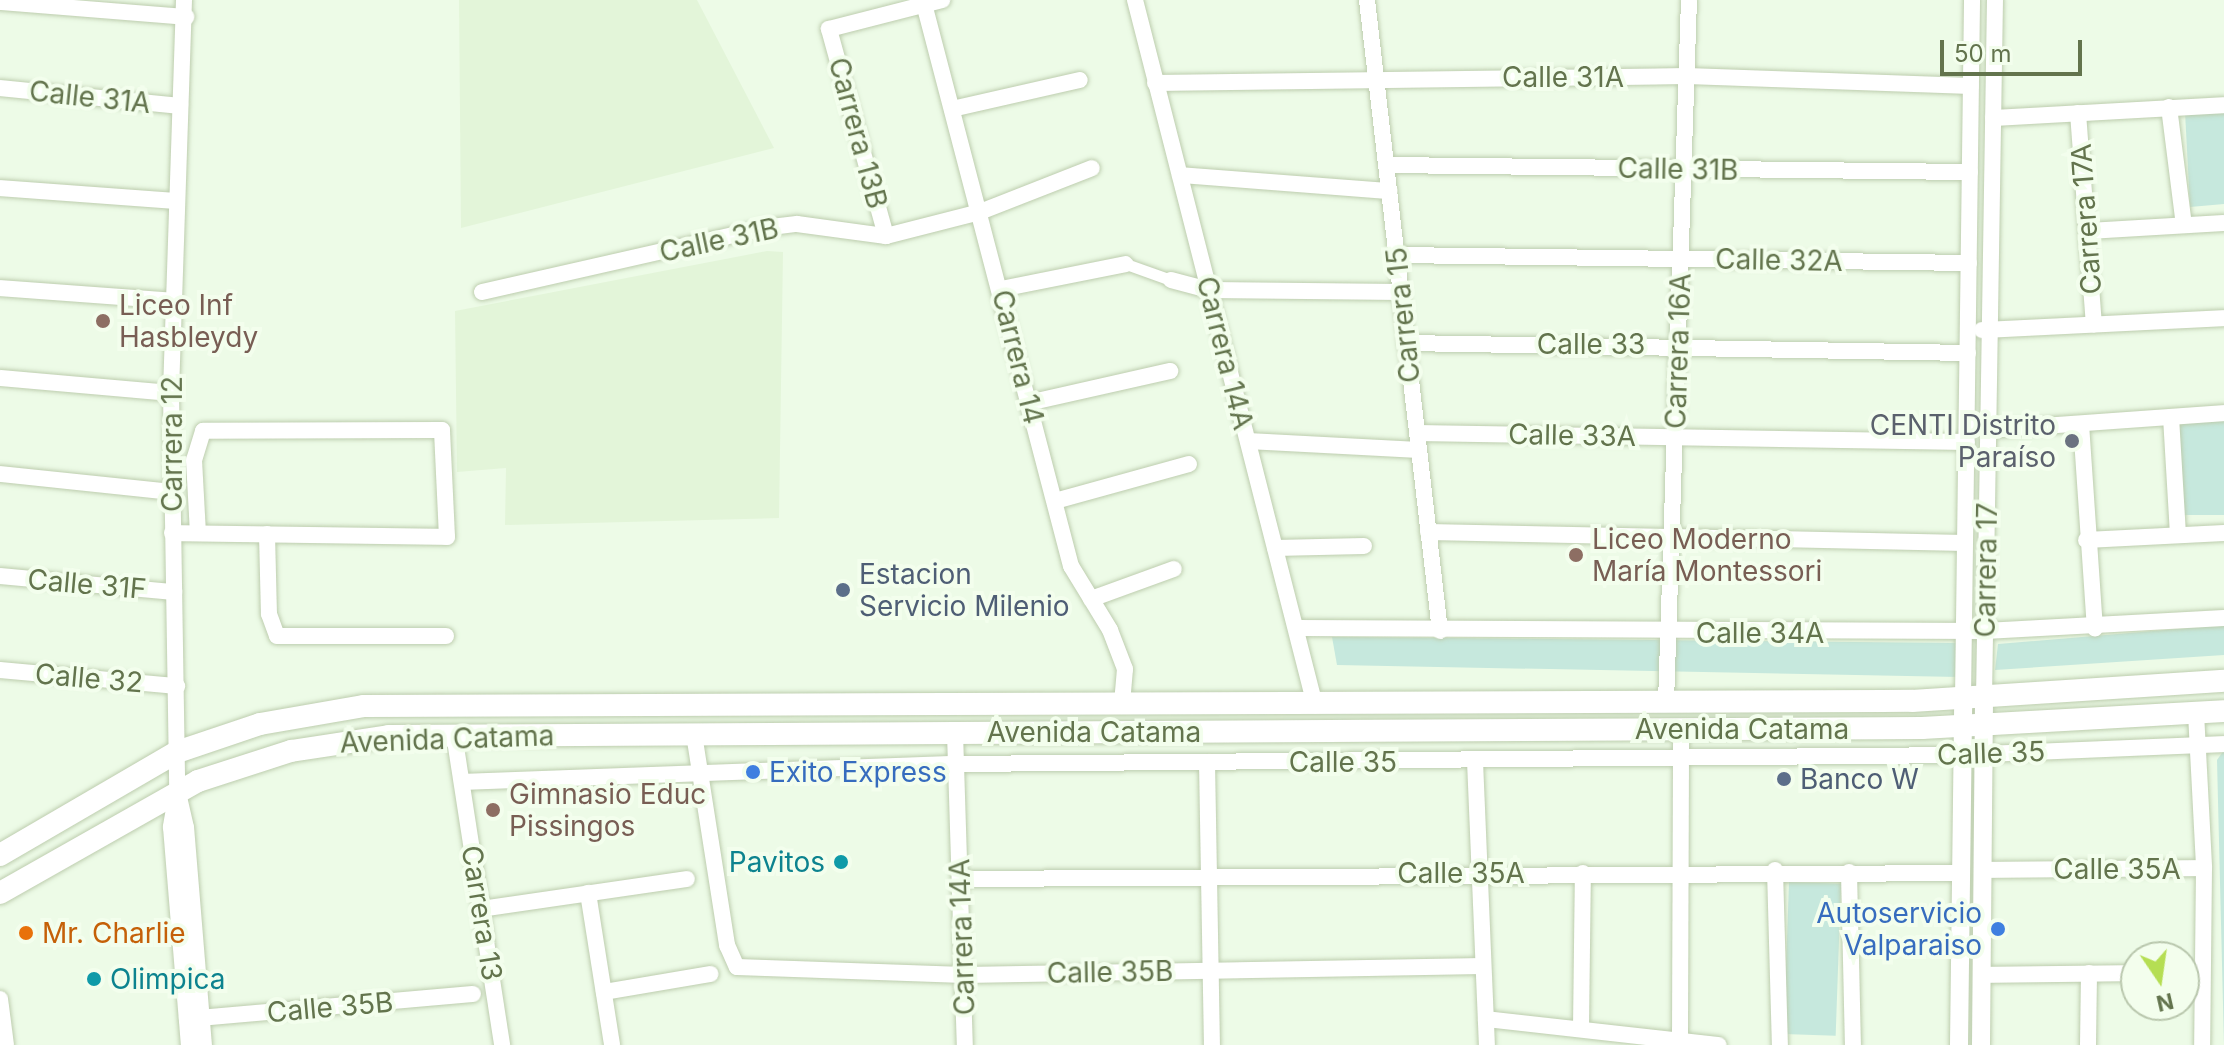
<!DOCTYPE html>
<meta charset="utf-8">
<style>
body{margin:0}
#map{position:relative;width:2224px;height:1045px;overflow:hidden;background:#edfbe7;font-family:Inter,sans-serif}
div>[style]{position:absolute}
.residential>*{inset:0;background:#e3f5d9}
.green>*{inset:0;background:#c6e8dd;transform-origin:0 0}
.roads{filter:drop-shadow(0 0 2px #bdcdae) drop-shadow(0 0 2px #bdcdae)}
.pedestrian>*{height:11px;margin:-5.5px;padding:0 5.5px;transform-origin:5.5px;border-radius:5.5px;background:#fff}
.minor>*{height:16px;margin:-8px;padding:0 8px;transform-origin:8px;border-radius:8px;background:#fff}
.tertiary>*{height:18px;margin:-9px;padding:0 9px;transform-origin:9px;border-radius:9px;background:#fff}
.secondary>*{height:22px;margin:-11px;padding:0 11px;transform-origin:11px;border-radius:11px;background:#fff}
.dots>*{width:22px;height:22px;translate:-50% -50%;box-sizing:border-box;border:4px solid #f3feed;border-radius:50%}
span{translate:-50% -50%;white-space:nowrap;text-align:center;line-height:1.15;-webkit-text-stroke:8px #f3feed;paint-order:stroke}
.street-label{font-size:28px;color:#63744d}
.education-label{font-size:28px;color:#785e54}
.left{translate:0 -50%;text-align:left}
.worship-label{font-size:28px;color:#5b616d}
.right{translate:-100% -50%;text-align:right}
.service-label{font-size:28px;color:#4e5e75}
.shop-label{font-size:28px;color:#366cbe}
.culture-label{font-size:28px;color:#0d838f}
.food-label{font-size:28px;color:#c56008}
.north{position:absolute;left:2120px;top:941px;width:80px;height:80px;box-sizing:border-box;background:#f3feed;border:2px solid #b9c7ad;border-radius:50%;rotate:167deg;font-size:22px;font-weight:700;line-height:32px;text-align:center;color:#63744d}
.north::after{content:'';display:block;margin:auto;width:28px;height:36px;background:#b5de53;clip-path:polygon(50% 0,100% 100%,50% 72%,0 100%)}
.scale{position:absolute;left:1940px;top:40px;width:142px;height:36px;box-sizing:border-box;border:4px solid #63744d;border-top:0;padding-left:10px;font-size:24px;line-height:28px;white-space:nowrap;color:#63744d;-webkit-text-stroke:6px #f3feed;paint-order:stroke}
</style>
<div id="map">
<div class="residential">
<div style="clip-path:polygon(459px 0,697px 0,774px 148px,461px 228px)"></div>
<div style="clip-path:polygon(767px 251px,783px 252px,779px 518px,505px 525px,506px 468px,457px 472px,455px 311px)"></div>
</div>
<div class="green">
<div style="clip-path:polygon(2224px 111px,2224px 204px,2190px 207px,2185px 112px)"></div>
<div style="left:2224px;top:417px;width:98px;height:46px;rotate:90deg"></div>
<div style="clip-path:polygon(2224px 625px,2224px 655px,1995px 670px,1998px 644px)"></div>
<div style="clip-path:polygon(1332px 637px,1958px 643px,1959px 677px,1337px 665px)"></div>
<div style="clip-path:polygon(2224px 750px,2224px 1045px,2217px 760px)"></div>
<div style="left:1789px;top:882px;width:52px;height:152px;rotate:2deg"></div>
</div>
<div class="roads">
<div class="pedestrian">
<div style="left:1126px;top:264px;width:48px;rotate:19.6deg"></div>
</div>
<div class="minor">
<div style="left:184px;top:0;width:393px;rotate:91.9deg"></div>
<div style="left:171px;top:393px;width:399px;rotate:89.1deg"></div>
<div style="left:177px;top:792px;width:36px;rotate:100deg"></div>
<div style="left:171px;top:827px;width:219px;rotate:85.3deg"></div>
<div style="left:923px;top:0;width:585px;rotate:75.35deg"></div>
<div style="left:1071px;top:566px;width:75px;rotate:58.6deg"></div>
<div style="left:1110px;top:630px;width:42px;rotate:69deg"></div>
<div style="left:1125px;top:669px;width:36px;rotate:95deg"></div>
<div style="left:1135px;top:0;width:728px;rotate:75.68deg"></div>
<div style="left:1367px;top:0;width:635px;rotate:83.4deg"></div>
<div style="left:0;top:2px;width:187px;rotate:4.6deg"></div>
<div style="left:1155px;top:83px;width:532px;rotate:-0.75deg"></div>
<div style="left:1687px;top:76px;width:284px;rotate:2deg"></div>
<div style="left:0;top:88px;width:181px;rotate:5.7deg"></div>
<div style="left:2169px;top:107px;width:119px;rotate:82.8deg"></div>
<div style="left:952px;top:109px;width:131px;rotate:-12.8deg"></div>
<div style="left:2078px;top:113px;width:212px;rotate:85.7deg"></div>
<div style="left:1993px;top:118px;width:231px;rotate:-3.2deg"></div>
<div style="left:1386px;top:165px;width:584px;rotate:0.69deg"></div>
<div style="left:1180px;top:175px;width:210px;rotate:4.4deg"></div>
<div style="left:0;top:188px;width:175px;rotate:4.2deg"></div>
<div style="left:2088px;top:231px;width:136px;rotate:-3.4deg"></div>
<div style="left:886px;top:236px;width:215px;rotate:-105.4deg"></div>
<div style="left:829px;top:29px;width:117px;rotate:-14.4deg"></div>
<div style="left:1397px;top:255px;width:572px;rotate:0.8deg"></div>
<div style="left:1171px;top:280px;width:39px;rotate:15deg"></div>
<div style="left:1209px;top:290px;width:192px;rotate:0.6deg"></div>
<div style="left:0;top:288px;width:175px;rotate:4.2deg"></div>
<div style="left:1001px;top:289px;width:127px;rotate:-11.3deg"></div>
<div style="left:482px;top:292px;width:288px;rotate:-12.8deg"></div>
<div style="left:763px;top:228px;width:34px;rotate:-7deg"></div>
<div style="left:797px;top:224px;width:90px;rotate:7.7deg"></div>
<div style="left:886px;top:236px;width:97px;rotate:-14.3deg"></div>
<div style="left:980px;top:212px;width:120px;rotate:-21.4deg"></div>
<div style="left:1982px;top:330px;width:242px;rotate:-2.8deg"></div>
<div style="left:1406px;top:343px;width:562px;rotate:1.02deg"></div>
<div style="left:0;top:378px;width:172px;rotate:5deg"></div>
<div style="left:1028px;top:403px;width:146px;rotate:-12.7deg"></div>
<div style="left:2171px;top:417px;width:118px;rotate:86.6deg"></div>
<div style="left:2081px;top:424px;width:205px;rotate:86.1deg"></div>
<div style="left:1988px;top:430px;width:237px;rotate:-4.1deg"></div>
<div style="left:1417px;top:433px;width:550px;rotate:0.94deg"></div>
<div style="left:1248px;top:441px;width:171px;rotate:3deg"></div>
<div style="left:0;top:474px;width:172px;rotate:6deg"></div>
<div style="left:1055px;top:501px;width:139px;rotate:-15.4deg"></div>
<div style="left:1428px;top:532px;width:537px;rotate:1.17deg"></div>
<div style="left:172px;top:533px;width:275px;rotate:0.8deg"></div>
<div style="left:447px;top:537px;width:107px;rotate:-92.7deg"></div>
<div style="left:442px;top:430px;width:239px;rotate:179.8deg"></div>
<div style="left:203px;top:431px;width:30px;rotate:107deg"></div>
<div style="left:194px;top:460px;width:73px;rotate:86.9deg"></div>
<div style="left:267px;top:534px;width:80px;rotate:88.6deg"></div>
<div style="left:269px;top:614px;width:23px;rotate:70deg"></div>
<div style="left:277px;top:636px;width:169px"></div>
<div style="left:2086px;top:540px;width:138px;rotate:-2.9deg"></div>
<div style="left:1275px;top:548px;width:89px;rotate:-1.3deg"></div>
<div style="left:0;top:576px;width:175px;rotate:5.3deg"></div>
<div style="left:1091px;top:599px;width:88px;rotate:-19.9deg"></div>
<div style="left:1296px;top:628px;width:689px;rotate:0.25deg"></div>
<div style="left:1985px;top:631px;width:239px;rotate:-3.1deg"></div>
<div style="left:0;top:670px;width:178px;rotate:5.2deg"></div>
<div style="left:1963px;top:699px;width:699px;rotate:-89.26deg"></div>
<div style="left:1984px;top:699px;width:699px;rotate:-89.1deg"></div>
<div style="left:1666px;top:703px;width:703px;rotate:-88.13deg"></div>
<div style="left:2196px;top:713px;width:155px;rotate:87deg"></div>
<div style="left:2204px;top:868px;width:177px;rotate:90.6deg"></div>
<div style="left:955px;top:733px;width:312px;rotate:88.2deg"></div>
<div style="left:454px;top:734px;width:315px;rotate:81.2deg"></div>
<div style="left:694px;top:734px;width:214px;rotate:81.1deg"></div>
<div style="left:727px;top:945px;width:24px;rotate:66deg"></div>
<div style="left:737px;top:967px;width:227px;rotate:2deg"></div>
<div style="left:964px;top:975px;width:519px;rotate:-0.99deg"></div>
<div style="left:1475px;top:761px;width:284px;rotate:87.6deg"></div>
<div style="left:1207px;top:762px;width:283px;rotate:89deg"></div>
<div style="left:462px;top:782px;width:494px;rotate:-2.1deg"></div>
<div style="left:956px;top:764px;width:1007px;rotate:-0.51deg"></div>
<div style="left:1963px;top:755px;width:261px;rotate:-2.4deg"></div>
<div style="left:179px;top:797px;width:31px;rotate:77deg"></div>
<div style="left:186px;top:827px;width:219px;rotate:85.3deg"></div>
<div style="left:1775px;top:870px;width:175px;rotate:88.4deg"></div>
<div style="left:1982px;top:870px;width:222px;rotate:-0.5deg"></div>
<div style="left:1849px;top:872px;width:173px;rotate:88.7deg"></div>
<div style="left:960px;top:879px;width:1002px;rotate:-0.34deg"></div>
<div style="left:588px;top:893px;width:154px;rotate:81deg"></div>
<div style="left:481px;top:909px;width:208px;rotate:-8.3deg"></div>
<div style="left:1981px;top:975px;width:155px;rotate:-0.7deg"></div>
<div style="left:604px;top:992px;width:108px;rotate:-9.6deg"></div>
<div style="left:0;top:999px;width:46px;rotate:82.6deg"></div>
<div style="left:187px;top:1019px;width:287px;rotate:-5deg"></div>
<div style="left:1486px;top:1019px;width:234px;rotate:6.4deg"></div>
<div style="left:1581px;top:1028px;width:155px;rotate:-89.3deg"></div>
<div style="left:1680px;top:1040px;width:311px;rotate:-89.8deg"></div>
<div style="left:2088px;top:1045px;width:72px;rotate:-89.2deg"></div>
</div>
<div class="tertiary">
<div style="left:1959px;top:1045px;width:346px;rotate:-89.3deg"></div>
<div style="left:1981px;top:1045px;width:346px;rotate:-89.5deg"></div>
</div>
<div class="secondary">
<div style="left:0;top:855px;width:205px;rotate:-30.2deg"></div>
<div style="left:177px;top:752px;width:88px;rotate:-18.6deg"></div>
<div style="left:260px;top:724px;width:106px;rotate:-9.8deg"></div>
<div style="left:364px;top:706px;width:1548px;rotate:-0.19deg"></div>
<div style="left:1912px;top:701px;width:313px;rotate:-3.7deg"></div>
<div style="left:0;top:893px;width:227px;rotate:-29.5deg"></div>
<div style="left:198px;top:781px;width:98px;rotate:-17.9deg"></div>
<div style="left:291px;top:751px;width:99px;rotate:-8.7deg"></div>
<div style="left:389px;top:736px;width:1533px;rotate:-0.3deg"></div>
<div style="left:1922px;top:728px;width:302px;rotate:-3.2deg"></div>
</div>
</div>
<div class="dots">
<div style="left:103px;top:321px;background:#8d6e63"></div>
<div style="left:2072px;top:441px;background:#6b7280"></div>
<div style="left:1576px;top:555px;background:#8d6e63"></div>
<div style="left:843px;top:590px;background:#5c6f8a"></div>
<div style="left:753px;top:772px;background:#3f7fe0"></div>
<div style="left:1784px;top:779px;background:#5c6f8a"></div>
<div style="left:493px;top:810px;background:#8d6e63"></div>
<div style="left:841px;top:862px;background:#0f9aa8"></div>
<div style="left:1998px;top:929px;background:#3f7fe0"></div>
<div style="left:26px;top:933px;background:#e8710a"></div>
<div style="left:94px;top:979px;background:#0f9aa8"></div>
</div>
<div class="street-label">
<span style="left:1563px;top:77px">Calle 31A</span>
<span style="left:90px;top:97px;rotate:6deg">Calle 31A</span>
<span style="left:858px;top:133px;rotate:75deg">Carrera 13B</span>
<span style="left:1678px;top:169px;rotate:1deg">Calle 31B</span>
<span style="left:2086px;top:219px;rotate:-94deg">Carrera 17A</span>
<span style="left:719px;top:240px;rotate:-12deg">Calle 31B</span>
<span style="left:1779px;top:260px;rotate:1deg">Calle 32A</span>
<span style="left:1403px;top:315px;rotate:-96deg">Carrera 15</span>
<span style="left:1591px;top:344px">Calle 33</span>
<span style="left:1678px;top:351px;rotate:-88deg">Carrera 16A</span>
<span style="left:1225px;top:353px;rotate:76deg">Carrera 14A</span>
<span style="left:1018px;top:357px;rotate:76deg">Carrera 14</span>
<span style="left:1572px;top:435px;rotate:1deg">Calle 33A</span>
<span style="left:172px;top:444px;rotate:-90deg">Carrera 12</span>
<span style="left:1986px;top:570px;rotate:-89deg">Carrera 17</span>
<span style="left:87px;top:584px;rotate:5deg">Calle 31F</span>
<span style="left:1760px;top:633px">Calle 34A</span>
<span style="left:89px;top:678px;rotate:5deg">Calle 32</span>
<span style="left:1742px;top:729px">Avenida Catama</span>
<span style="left:1094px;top:732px">Avenida Catama</span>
<span style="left:447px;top:739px;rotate:-2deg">Avenida Catama</span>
<span style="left:1991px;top:753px;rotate:-2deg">Calle 35</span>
<span style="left:1343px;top:762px">Calle 35</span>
<span style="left:2117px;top:869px">Calle 35A</span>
<span style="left:1461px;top:873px">Calle 35A</span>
<span style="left:482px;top:913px;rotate:81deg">Carrera 13</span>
<span style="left:962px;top:937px;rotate:-92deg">Carrera 14A</span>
<span style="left:1110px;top:972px;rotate:-1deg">Calle 35B</span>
<span style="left:330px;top:1007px;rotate:-5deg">Calle 35B</span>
</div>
<div class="education-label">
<span class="left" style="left:119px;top:321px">Liceo Inf<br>Hasbleydy</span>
<span class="left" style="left:1592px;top:555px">Liceo Moderno<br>María Montessori</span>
<span class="left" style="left:509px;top:810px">Gimnasio Educ<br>Pissingos</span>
</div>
<div class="worship-label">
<span class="right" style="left:2056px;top:441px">CENTI Distrito<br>Paraíso</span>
</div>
<div class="service-label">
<span class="left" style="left:859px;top:590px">Estacion<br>Servicio Milenio</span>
<span class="left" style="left:1800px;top:779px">Banco W</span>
</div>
<div class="shop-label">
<span class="left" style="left:769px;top:772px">Exito Express</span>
<span class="right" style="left:1982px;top:929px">Autoservicio<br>Valparaiso</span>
</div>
<div class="culture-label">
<span class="right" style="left:825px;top:862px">Pavitos</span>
<span class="left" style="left:110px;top:979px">Olimpica</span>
</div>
<div class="food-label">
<span class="left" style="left:42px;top:933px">Mr. Charlie</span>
</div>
<div class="north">N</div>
<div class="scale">50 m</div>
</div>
